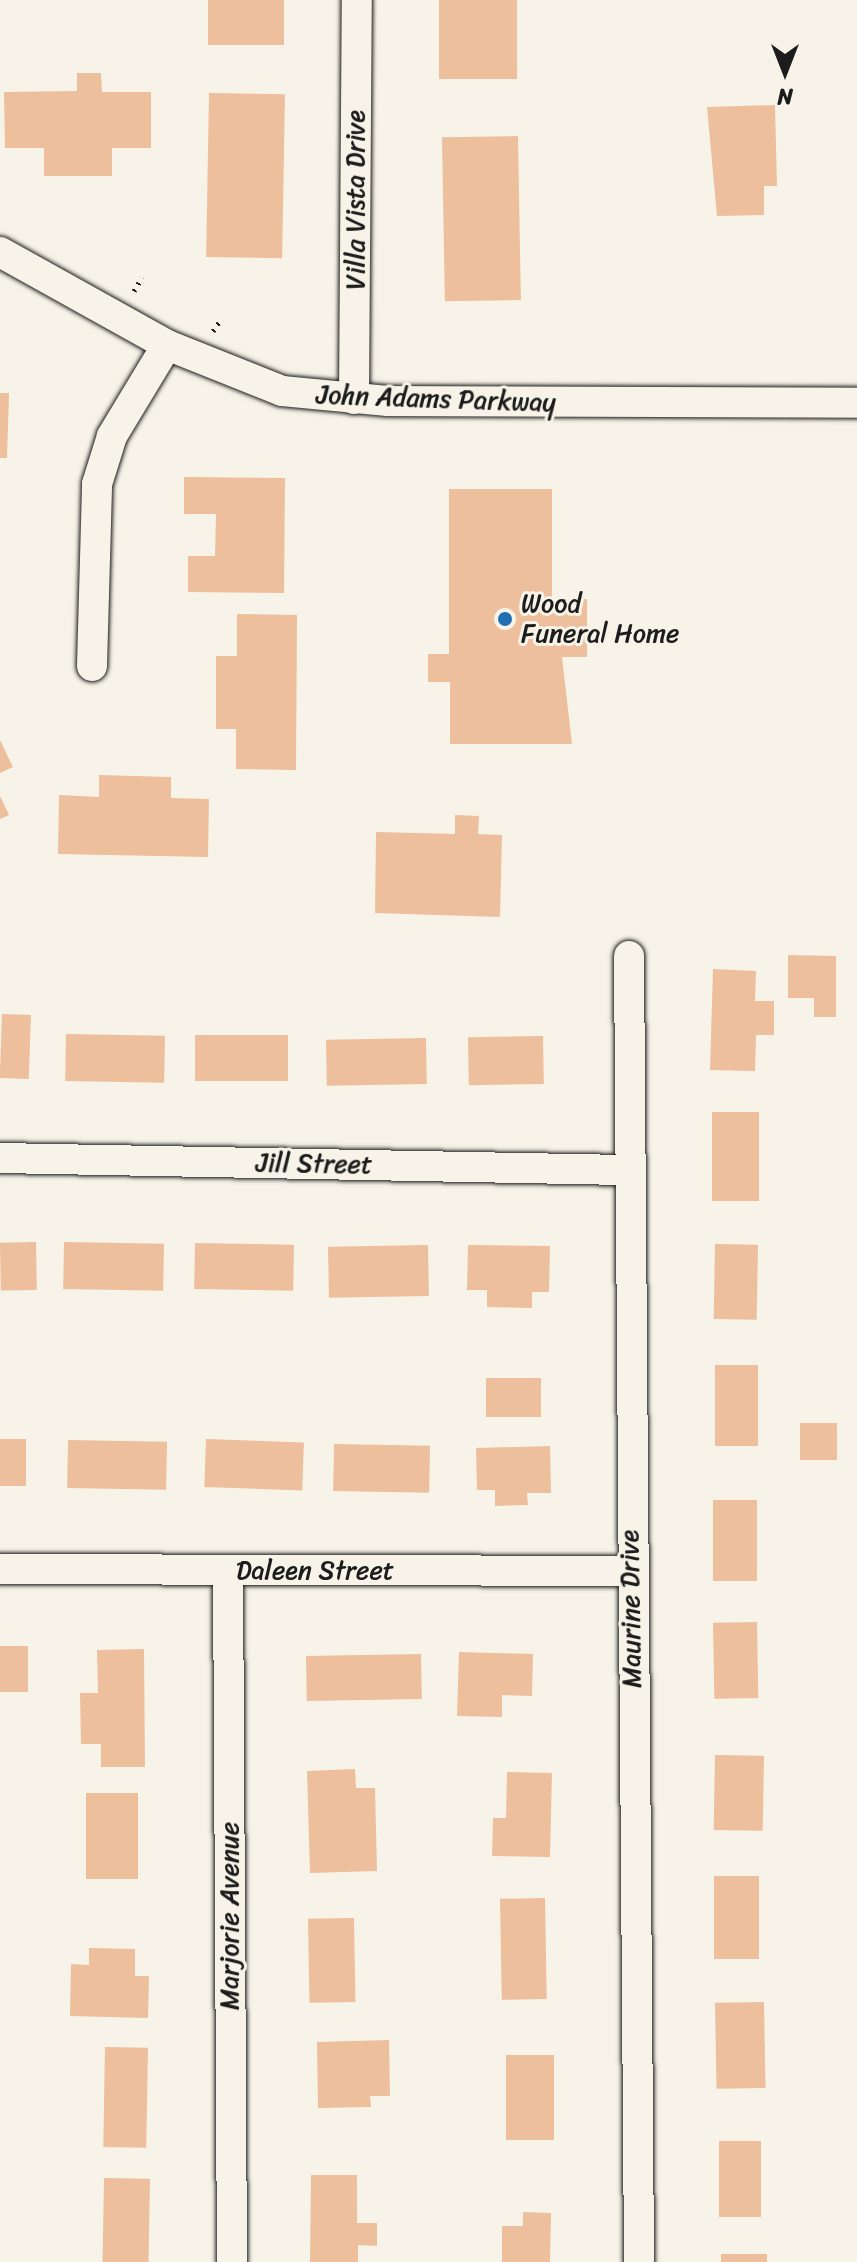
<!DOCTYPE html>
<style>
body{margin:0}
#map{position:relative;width:857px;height:2262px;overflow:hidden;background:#f7f3e8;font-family:Sriracha,sans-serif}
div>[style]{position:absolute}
.building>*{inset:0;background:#edbf9c;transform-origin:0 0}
.path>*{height:5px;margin-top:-2.5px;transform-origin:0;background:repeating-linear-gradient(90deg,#1c1c1c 0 2px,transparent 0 8px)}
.roads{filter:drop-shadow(0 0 2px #1c1c1c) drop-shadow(0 0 2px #1c1c1c)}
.street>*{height:30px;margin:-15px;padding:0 15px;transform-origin:15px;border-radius:15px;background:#f7f3e8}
.dots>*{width:22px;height:22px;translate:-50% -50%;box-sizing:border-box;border:4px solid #f7f3e8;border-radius:50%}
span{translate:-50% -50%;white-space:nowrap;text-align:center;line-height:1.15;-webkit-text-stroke:6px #f7f3e8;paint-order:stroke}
.street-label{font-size:26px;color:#1c1c1c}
.poi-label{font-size:26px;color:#1c1c1c}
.left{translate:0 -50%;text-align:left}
.north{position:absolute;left:745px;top:32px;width:80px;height:80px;-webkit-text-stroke:6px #f7f3e8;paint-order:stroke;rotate:180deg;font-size:22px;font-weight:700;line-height:32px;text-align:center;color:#1c1c1c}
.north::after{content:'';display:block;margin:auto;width:28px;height:36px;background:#1c1c1c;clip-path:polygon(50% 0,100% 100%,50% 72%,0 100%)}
</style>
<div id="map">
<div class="building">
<div style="left:208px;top:0;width:76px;height:45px"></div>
<div style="left:439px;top:0;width:78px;height:79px"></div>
<div style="clip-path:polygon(77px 73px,101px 73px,102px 92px,151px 92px,151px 148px,112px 148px,112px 176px,44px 176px,44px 148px,5px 148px,4px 92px,77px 91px)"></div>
<div style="left:209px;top:93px;width:76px;height:164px;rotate:1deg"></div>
<div style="clip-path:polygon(775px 105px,777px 186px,764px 186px,764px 215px,717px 216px,707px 107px)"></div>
<div style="left:518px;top:136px;width:164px;height:76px;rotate:89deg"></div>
<div style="clip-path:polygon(0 393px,9px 393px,7px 458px,0 458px)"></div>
<div style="clip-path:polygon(184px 477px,285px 478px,284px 593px,188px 592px,188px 556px,215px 556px,216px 514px,184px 514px)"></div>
<div style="clip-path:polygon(449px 489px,552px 489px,552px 599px,587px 599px,587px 657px,562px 657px,572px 744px,450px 744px,450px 682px,428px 682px,428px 654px,449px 654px)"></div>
<div style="clip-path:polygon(237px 614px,297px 615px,296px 770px,236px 769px,236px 729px,216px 729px,216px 656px,237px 656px)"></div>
<div style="clip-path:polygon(0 740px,13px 767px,0 773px)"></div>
<div style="clip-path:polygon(99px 775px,171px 777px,171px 798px,209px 799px,208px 857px,58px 854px,59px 795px,99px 797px)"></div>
<div style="clip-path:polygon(0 796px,9px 815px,0 819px)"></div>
<div style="clip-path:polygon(455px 815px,479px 816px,478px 834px,502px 835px,500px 917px,375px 913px,376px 832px,455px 834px)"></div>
<div style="clip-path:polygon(788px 955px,836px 956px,836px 1017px,814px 1017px,814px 998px,788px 998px)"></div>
<div style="clip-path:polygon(713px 969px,756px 971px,755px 1001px,774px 1001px,774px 1035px,756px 1035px,755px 1071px,710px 1070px)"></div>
<div style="left:2px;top:1014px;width:29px;height:64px;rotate:2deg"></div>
<div style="left:66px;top:1034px;width:99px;height:47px;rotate:1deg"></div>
<div style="left:288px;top:1035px;width:46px;height:93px;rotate:90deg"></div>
<div style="left:543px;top:1036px;width:48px;height:75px;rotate:89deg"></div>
<div style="left:426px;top:1038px;width:46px;height:100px;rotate:89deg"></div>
<div style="left:712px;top:1112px;width:47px;height:89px"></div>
<div style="left:36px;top:1242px;width:48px;height:36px;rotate:89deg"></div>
<div style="left:64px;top:1242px;width:100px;height:47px;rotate:1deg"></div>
<div style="left:195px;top:1243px;width:99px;height:46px;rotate:1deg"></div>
<div style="left:715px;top:1244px;width:43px;height:75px;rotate:1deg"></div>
<div style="left:428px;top:1245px;width:51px;height:100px;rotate:89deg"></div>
<div style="clip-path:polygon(468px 1245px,550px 1246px,549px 1292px,532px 1292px,532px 1308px,487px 1307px,487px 1290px,467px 1290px)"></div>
<div style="left:715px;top:1365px;width:43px;height:81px"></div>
<div style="left:486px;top:1378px;width:55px;height:39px"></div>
<div style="left:800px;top:1423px;width:37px;height:37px"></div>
<div style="left:0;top:1439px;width:26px;height:47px"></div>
<div style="left:206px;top:1439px;width:98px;height:48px;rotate:2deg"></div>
<div style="left:68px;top:1440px;width:99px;height:48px;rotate:1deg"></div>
<div style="left:334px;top:1444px;width:96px;height:47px;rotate:1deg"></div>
<div style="clip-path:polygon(550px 1446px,551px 1493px,527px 1493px,528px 1505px,495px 1506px,495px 1490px,477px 1490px,476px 1448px)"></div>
<div style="left:713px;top:1500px;width:44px;height:81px"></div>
<div style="left:757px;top:1622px;width:76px;height:44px;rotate:89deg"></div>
<div style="left:0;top:1646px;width:28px;height:46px"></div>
<div style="clip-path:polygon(144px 1649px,145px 1767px,101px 1767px,101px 1744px,81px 1744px,80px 1693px,98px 1693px,97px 1650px)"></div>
<div style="clip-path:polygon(459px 1652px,533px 1654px,532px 1696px,502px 1695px,502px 1717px,457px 1716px)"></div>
<div style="left:421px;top:1654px;width:45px;height:115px;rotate:89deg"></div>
<div style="left:715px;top:1755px;width:49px;height:75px;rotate:1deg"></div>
<div style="clip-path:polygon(355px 1769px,356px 1788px,375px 1788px,377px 1871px,310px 1873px,307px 1771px)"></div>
<div style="clip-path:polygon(507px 1772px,552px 1773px,550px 1857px,492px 1856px,493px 1818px,506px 1818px)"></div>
<div style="left:86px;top:1793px;width:52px;height:86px"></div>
<div style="left:714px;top:1876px;width:45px;height:83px"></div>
<div style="left:545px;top:1898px;width:101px;height:45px;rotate:89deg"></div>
<div style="left:354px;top:1918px;width:84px;height:46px;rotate:89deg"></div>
<div style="clip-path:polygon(89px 1948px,135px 1949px,135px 1976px,149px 1976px,148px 2018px,70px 2016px,71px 1964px,89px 1965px)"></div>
<div style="left:764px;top:2002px;width:86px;height:49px;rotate:89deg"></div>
<div style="clip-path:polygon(389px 2040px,390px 2096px,370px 2096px,371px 2107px,318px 2108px,317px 2042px)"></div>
<div style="left:105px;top:2047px;width:43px;height:100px;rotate:1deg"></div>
<div style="left:506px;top:2055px;width:48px;height:85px"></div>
<div style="left:719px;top:2141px;width:42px;height:76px"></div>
<div style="clip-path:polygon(311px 2175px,357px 2175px,357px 2223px,377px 2223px,377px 2246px,358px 2245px,358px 2262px,310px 2262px)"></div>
<div style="left:104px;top:2178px;width:46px;height:84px;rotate:1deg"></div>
<div style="clip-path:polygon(523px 2212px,551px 2213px,550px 2262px,502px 2262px,502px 2226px,523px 2226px)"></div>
<div style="left:767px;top:2254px;width:8px;height:46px;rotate:90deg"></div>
</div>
<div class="path">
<div style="left:134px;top:291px;width:16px;rotate:-60deg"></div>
<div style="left:213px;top:331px;width:12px;rotate:-55deg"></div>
</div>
<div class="roads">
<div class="street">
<div style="left:0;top:252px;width:191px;rotate:29.1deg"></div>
<div style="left:167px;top:345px;width:124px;rotate:21.8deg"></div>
<div style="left:282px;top:391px;width:106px;rotate:5.4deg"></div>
<div style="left:388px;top:401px;width:469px;rotate:0.2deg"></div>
<div style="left:354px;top:399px;width:399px;rotate:-89.6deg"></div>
<div style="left:92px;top:666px;width:182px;rotate:-88.4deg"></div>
<div style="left:97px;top:484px;width:50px;rotate:-72.6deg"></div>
<div style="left:112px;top:436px;width:106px;rotate:-58.9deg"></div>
<div style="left:629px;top:956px;width:1306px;rotate:89.56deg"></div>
<div style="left:0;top:1158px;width:627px;rotate:1.1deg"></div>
<div style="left:0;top:1569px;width:630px;rotate:0.18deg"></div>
<div style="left:228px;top:1571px;width:691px;rotate:89.67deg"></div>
</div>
</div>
<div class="dots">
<div style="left:505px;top:619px;background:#1f6fb2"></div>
</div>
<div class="street-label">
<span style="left:356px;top:200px;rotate:-90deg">Villa Vista Drive</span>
<span style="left:436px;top:399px;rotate:2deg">John Adams Parkway</span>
<span style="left:314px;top:1164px;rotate:1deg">Jill Street</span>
<span style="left:315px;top:1571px">Daleen Street</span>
<span style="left:631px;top:1609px;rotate:-91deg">Maurine Drive</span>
<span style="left:230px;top:1916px;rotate:-90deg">Marjorie Avenue</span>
</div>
<div class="poi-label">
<span class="left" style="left:521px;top:619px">Wood<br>Funeral Home</span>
</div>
<div class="north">N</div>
</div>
